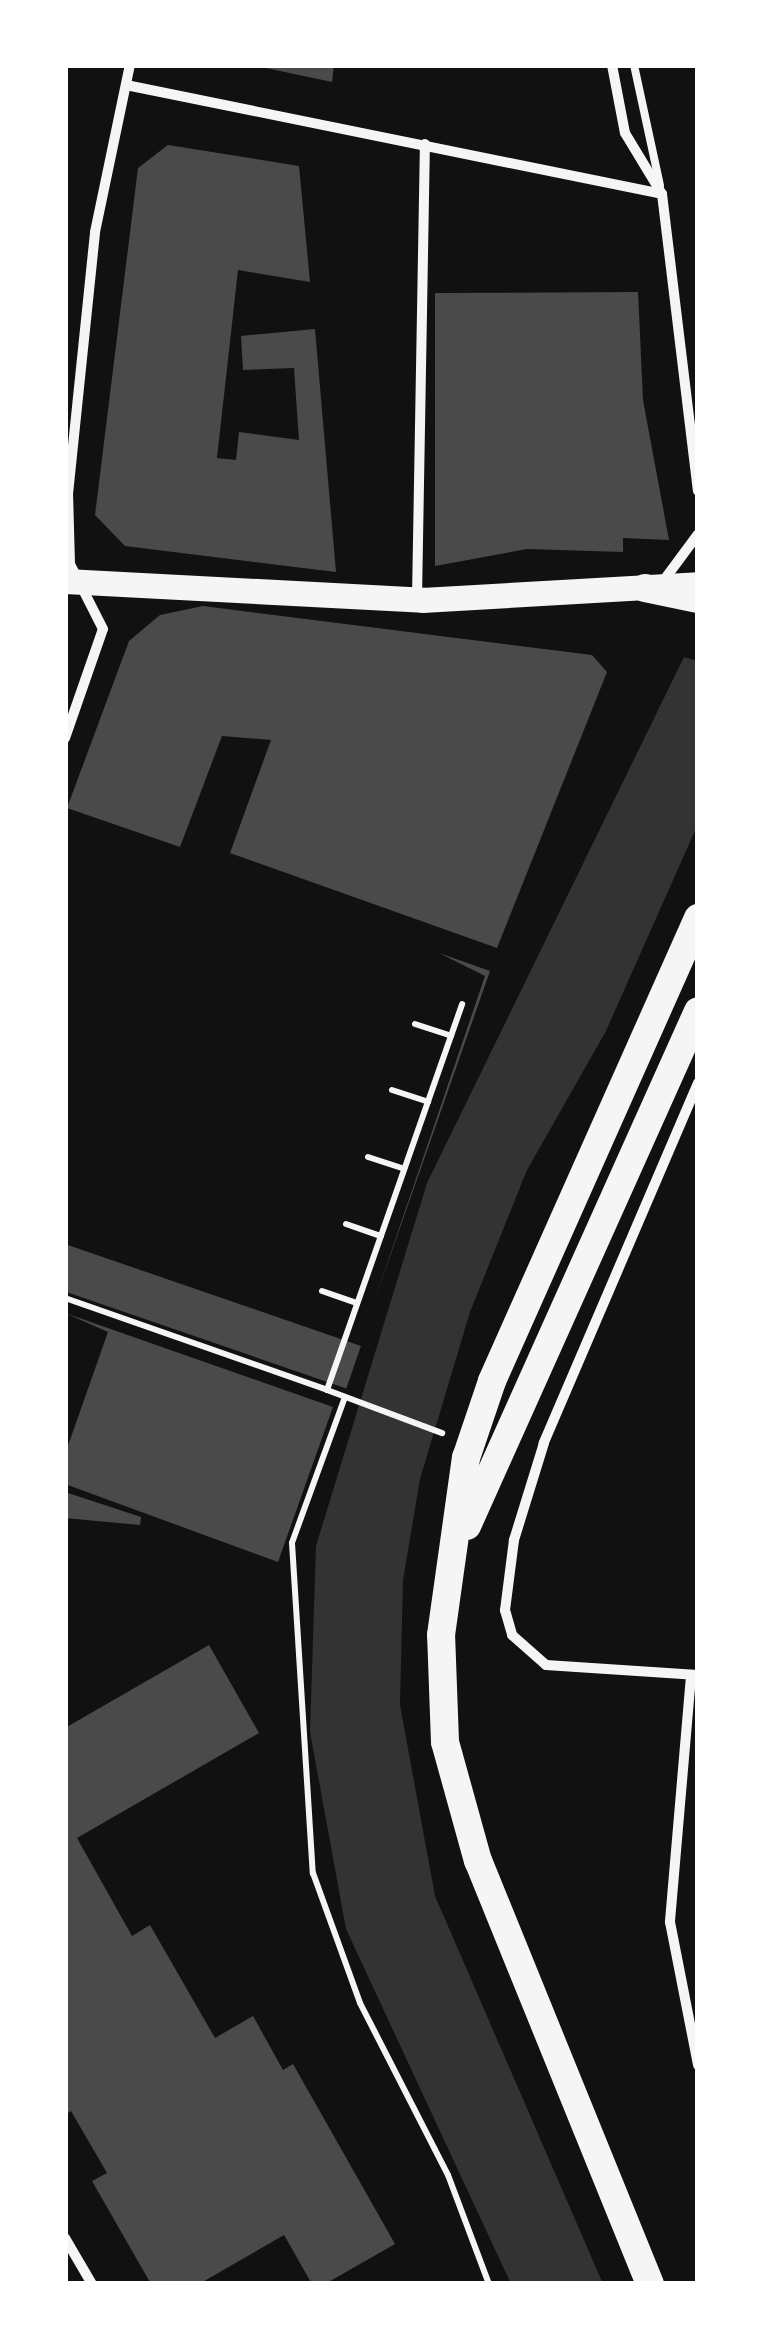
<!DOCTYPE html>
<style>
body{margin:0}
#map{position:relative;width:763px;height:2349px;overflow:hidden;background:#111;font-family:"Noto Serif",serif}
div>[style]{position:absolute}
.water>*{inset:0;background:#333}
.building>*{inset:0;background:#4a4a4a;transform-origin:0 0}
.path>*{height:6px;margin:-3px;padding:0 3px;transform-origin:3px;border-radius:3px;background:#f5f5f5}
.service>*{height:8px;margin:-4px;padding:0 4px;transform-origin:4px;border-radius:4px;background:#f5f5f5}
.minor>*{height:10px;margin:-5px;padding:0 5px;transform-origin:5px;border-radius:5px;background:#f5f5f5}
.primary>*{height:25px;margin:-12.5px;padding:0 12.5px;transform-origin:12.5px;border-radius:12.5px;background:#f5f5f5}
.trunk>*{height:28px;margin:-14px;padding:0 14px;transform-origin:14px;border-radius:14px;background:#f5f5f5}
span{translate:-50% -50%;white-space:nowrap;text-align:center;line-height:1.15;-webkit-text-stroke:10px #fff;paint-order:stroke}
.frame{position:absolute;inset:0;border:68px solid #fff;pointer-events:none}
</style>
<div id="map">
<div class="water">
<div style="clip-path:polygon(684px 657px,698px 661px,698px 824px,606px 1031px,527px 1170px,470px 1312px,420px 1479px,403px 1580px,400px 1705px,435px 1896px,603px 2284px,511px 2284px,346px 1929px,310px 1732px,316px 1546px,427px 1183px)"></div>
</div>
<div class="building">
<div style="clip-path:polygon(252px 65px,334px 65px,332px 82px)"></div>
<div style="clip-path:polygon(168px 145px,299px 166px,310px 282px,238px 270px,217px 458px,236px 460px,239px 432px,299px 440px,294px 368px,243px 370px,241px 336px,315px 329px,336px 572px,125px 546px,95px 515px,138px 168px)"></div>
<div style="clip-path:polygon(638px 292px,643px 400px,669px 540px,623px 538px,623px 552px,527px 549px,435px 566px,435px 293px)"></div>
<div style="clip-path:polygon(203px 606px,592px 655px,607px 672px,497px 948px,230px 853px,271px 740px,222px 736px,180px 847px,67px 808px,129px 641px,160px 615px)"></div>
<div style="clip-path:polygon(439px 953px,490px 971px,373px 1305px,485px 976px)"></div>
<div style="left:65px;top:1244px;width:313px;height:45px;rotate:19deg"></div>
<div style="clip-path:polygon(65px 1313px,333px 1407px,278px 1562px,65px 1484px,65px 1454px,108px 1332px)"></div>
<div style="clip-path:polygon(65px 1492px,141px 1517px,140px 1525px,65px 1518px)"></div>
<div style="clip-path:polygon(209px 1645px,259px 1733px,77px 1838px,132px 1936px,150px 1925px,215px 2038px,253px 2016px,283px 2070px,293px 2064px,395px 2244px,325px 2284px,312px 2284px,284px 2235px,199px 2284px,151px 2284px,92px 2181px,107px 2173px,71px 2111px,65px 2115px,65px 1728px)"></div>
</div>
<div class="path">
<div style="left:415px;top:1024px;width:38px;rotate:18deg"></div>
<div style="left:392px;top:1090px;width:38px;rotate:18deg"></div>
<div style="left:368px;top:1157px;width:38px;rotate:18deg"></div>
<div style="left:346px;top:1224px;width:37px;rotate:19deg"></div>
<div style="left:322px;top:1291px;width:37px;rotate:19deg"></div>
<div style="left:65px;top:1298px;width:278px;rotate:19.3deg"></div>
<div style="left:327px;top:1390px;width:409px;rotate:-70.7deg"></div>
<div style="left:327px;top:1390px;width:123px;rotate:20.5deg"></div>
<div style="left:345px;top:1397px;width:155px;rotate:110deg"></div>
<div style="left:292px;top:1543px;width:331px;rotate:86.4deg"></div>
<div style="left:313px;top:1873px;width:138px;rotate:70.1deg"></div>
<div style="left:360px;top:2003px;width:193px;rotate:62.9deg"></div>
<div style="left:448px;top:2175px;width:116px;rotate:69.4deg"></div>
</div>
<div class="service">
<div style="left:634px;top:65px;width:123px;rotate:77.8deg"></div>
</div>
<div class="minor">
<div style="left:612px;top:65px;width:69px;rotate:79.2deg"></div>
<div style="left:625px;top:133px;width:71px;rotate:58.8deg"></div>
<div style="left:662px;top:194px;width:299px;rotate:83.1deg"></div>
<div style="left:126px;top:85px;width:547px;rotate:11.49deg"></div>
<div style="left:664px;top:580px;width:57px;rotate:-53.5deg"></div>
<div style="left:417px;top:598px;width:454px;rotate:-89deg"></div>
<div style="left:65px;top:738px;width:115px;rotate:-70.8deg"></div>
<div style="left:103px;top:629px;width:73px;rotate:-116.9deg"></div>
<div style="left:70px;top:564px;width:70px;rotate:-91.6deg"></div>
<div style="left:68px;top:494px;width:263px;rotate:-84.1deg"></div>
<div style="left:95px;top:232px;width:171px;rotate:-78.2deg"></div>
<div style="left:698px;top:1083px;width:392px;rotate:113.2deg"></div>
<div style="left:544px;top:1443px;width:102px;rotate:107.2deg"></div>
<div style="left:514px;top:1540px;width:71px;rotate:97.3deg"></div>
<div style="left:505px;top:1610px;width:26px;rotate:74deg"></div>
<div style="left:512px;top:1635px;width:45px;rotate:41.4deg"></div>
<div style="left:546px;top:1665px;width:152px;rotate:3.8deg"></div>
<div style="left:691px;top:1676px;width:247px;rotate:94.9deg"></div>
<div style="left:670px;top:1922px;width:146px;rotate:78.9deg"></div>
<div style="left:65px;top:2238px;width:53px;rotate:59.6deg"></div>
</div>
<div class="primary">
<div style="left:65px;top:581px;width:358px;rotate:3deg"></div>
<div style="left:422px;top:600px;width:276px;rotate:-3.3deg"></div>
</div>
<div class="trunk">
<div style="left:645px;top:588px;width:54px;rotate:11.7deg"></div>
<div style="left:467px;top:1526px;width:564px;rotate:-65.84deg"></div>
<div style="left:650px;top:2284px;width:457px;rotate:-112.1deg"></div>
<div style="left:478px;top:1861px;width:123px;rotate:-105.5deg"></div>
<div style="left:445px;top:1742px;width:107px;rotate:-92.1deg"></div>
<div style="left:441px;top:1635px;width:179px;rotate:-82deg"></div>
<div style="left:466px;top:1458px;width:81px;rotate:-71.3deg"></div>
<div style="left:492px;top:1381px;width:507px;rotate:-66.01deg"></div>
</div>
<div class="frame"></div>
</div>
